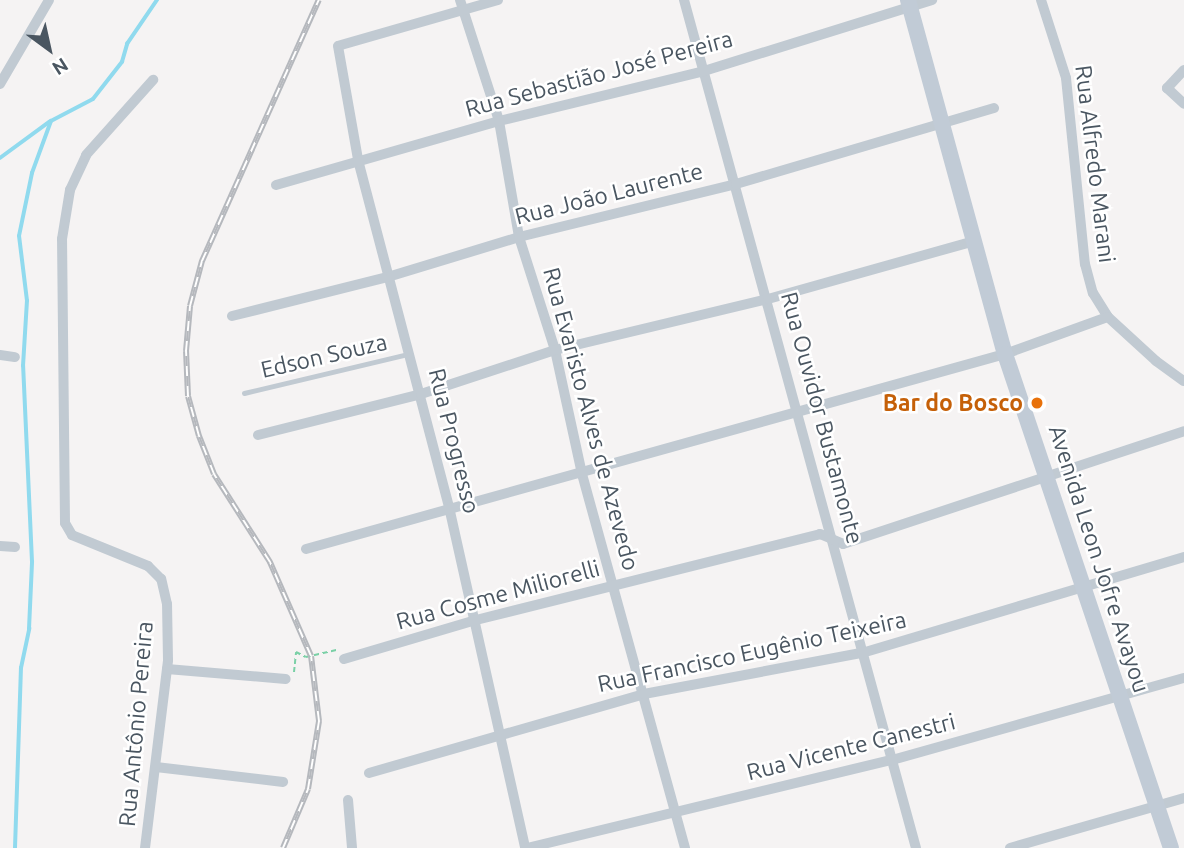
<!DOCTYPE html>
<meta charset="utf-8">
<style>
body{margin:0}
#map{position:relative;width:1184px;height:848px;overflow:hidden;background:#f5f3f3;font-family:Ubuntu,sans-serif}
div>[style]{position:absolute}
.stream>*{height:3.5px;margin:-1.75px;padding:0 1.75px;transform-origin:1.75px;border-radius:1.75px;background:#90daee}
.path>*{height:2px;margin-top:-1px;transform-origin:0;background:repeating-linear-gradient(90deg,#7ad0a6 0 5px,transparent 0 8.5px)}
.lane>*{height:5px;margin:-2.5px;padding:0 2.5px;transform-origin:2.5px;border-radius:2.5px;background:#c1cad2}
.street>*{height:10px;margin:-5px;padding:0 5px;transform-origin:5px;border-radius:5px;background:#c1cad2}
.secondary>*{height:16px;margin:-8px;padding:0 8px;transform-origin:8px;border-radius:8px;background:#c1cbd6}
.rail>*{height:6px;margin-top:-3px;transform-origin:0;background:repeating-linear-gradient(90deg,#fff 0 10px,#b5b8bd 0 20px);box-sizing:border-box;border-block:2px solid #b5b8bd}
.dots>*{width:19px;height:19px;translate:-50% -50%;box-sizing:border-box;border:4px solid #fff;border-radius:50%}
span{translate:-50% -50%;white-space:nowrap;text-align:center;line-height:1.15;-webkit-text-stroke:5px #fff;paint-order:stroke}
.street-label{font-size:23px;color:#4a5661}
.food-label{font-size:23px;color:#c56008;font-weight:700}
.right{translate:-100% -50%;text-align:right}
.north{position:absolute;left:14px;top:14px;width:70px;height:70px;-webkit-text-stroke:5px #fff;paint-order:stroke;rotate:147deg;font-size:19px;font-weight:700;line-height:28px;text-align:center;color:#4a5661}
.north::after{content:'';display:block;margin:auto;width:24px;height:32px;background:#4a5661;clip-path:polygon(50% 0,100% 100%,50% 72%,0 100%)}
</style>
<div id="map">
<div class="stream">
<div style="left:0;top:158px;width:61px;rotate:-36.3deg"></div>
<div style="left:15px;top:848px;width:180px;rotate:-88.1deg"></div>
<div style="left:21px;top:668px;width:40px;rotate:-78deg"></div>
<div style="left:29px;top:629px;width:67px;rotate:-87.4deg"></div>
<div style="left:32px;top:562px;width:196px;rotate:-92.6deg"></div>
<div style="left:23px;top:366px;width:65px;rotate:-86.5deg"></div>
<div style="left:27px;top:301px;width:65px;rotate:-97deg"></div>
<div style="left:19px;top:236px;width:64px;rotate:-78.3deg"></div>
<div style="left:32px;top:173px;width:55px;rotate:-69.9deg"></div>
<div style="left:51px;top:121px;width:47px;rotate:-27.6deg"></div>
<div style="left:93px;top:99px;width:47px;rotate:-51.9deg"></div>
<div style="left:122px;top:62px;width:19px;rotate:-74deg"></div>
<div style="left:127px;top:44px;width:53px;rotate:-55.7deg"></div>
</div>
<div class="path">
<div style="left:294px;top:672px;width:20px;rotate:-84deg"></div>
<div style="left:296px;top:652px;width:11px;rotate:27deg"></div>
<div style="left:306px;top:657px;width:31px;rotate:-13deg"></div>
</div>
<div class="lane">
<div style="left:244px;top:393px;width:169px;rotate:-13.4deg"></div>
</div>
<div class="street">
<div style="left:460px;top:0;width:127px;rotate:72.1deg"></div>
<div style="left:499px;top:121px;width:118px;rotate:80.2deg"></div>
<div style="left:519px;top:237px;width:119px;rotate:72.3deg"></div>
<div style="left:555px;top:350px;width:127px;rotate:77.7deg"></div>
<div style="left:582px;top:474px;width:388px;rotate:74.6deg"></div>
<div style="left:498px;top:0;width:166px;rotate:164deg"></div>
<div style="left:338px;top:46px;width:116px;rotate:80deg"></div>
<div style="left:358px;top:160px;width:359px;rotate:75.3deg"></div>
<div style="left:449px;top:507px;width:349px;rotate:77.4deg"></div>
<div style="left:684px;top:0;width:879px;rotate:74.7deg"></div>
<div style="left:1041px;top:0;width:82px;rotate:72.2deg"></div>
<div style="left:1066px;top:78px;width:187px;rotate:84.2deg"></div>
<div style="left:1085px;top:264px;width:30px;rotate:75deg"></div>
<div style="left:1093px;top:293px;width:28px;rotate:58deg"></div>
<div style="left:1108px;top:317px;width:65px;rotate:42.5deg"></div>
<div style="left:1156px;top:361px;width:34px;rotate:36deg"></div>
<div style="left:1184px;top:70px;width:25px;rotate:133deg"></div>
<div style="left:1167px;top:88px;width:23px;rotate:43deg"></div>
<div style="left:0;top:84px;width:97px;rotate:-59.7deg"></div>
<div style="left:276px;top:185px;width:232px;rotate:-16deg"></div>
<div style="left:499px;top:121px;width:211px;rotate:-13.7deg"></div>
<div style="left:704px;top:71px;width:239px;rotate:-17.3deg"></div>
<div style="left:232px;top:316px;width:164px;rotate:-14.1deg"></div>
<div style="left:391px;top:276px;width:134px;rotate:-16.9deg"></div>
<div style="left:519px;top:237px;width:223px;rotate:-13.7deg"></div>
<div style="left:736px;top:184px;width:269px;rotate:-16.4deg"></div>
<div style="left:0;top:355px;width:15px;rotate:8deg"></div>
<div style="left:258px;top:435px;width:168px;rotate:-14.1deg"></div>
<div style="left:421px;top:394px;width:141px;rotate:-18.2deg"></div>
<div style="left:555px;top:350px;width:219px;rotate:-13.5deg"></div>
<div style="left:768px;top:299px;width:215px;rotate:-15.7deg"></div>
<div style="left:0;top:546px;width:15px;rotate:4deg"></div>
<div style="left:306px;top:549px;width:726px;rotate:-15.59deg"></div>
<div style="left:1005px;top:354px;width:109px;rotate:-19.8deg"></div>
<div style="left:344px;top:659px;width:134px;rotate:-16.5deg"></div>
<div style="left:472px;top:621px;width:359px;rotate:-14deg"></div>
<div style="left:820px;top:534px;width:25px;rotate:23deg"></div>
<div style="left:843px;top:544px;width:359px;rotate:-18.3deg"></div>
<div style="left:167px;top:669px;width:119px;rotate:4.8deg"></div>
<div style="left:156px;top:767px;width:128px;rotate:6.7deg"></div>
<div style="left:369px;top:773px;width:286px;rotate:-16deg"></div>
<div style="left:644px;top:694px;width:222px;rotate:-10.7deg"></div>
<div style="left:862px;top:653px;width:336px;rotate:-16.6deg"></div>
<div style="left:348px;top:800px;width:48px;rotate:85.2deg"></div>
<div style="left:145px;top:848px;width:189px;rotate:-83deg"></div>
<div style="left:168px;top:660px;width:56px;rotate:-91deg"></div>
<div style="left:167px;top:604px;width:26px;rotate:-103deg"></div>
<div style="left:161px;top:579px;width:18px;rotate:-135deg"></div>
<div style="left:148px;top:566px;width:82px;rotate:-157.8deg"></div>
<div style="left:72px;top:535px;width:14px;rotate:-120deg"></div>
<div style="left:65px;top:523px;width:284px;rotate:-90.6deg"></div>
<div style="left:62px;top:239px;width:50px;rotate:-80.7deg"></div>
<div style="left:70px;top:190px;width:38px;rotate:-65deg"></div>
<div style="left:86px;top:155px;width:101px;rotate:-48.2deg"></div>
<div style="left:527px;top:848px;width:375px;rotate:-13.6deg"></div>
<div style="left:892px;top:760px;width:303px;rotate:-15.7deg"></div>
<div style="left:1010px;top:848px;width:181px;rotate:-16deg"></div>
</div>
<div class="secondary">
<div style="left:908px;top:0;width:367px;rotate:74.7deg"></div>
<div style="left:1005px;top:354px;width:521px;rotate:71.43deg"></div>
</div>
<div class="rail">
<div style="left:283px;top:848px;width:64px;rotate:-67deg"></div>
<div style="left:308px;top:789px;width:69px;rotate:-80.8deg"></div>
<div style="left:319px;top:721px;width:65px;rotate:-97deg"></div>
<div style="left:311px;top:656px;width:103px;rotate:-113.6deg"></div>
<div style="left:270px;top:562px;width:104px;rotate:-122.5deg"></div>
<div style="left:214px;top:474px;width:41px;rotate:-111.5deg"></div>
<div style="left:199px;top:436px;width:41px;rotate:-105.4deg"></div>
<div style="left:188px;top:396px;width:45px;rotate:-92.5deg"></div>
<div style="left:186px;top:351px;width:45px;rotate:-84.9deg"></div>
<div style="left:190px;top:306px;width:47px;rotate:-75.1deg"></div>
<div style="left:202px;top:261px;width:286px;rotate:-65.9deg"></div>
</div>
<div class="dots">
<div style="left:1037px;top:403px;background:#e8710a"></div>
</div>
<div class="street-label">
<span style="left:599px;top:74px;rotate:-15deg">Rua Sebastião José Pereira</span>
<span style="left:1095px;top:164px;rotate:83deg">Rua Alfredo Marani</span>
<span style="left:609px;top:194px;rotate:-14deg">Rua João Laurente</span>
<span style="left:324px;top:356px;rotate:-13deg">Edson Souza</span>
<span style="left:822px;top:418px;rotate:75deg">Rua Ouvidor Bustamonte</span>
<span style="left:591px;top:419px;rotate:75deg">Rua Evaristo Alves de Azevedo</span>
<span style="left:454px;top:441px;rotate:76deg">Rua Progresso</span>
<span style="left:1099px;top:559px;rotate:72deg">Avenida Leon Jofre Avayou</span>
<span style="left:498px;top:595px;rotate:-15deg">Rua Cosme Miliorelli</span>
<span style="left:752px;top:652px;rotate:-12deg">Rua Francisco Eugênio Teixeira</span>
<span style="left:136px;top:724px;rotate:-85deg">Rua Antônio Pereira</span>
<span style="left:851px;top:747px;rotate:-14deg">Rua Vicente Canestri</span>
</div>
<div class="food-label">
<span class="right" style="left:1023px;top:403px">Bar do Bosco</span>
</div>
<div class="north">N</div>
</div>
